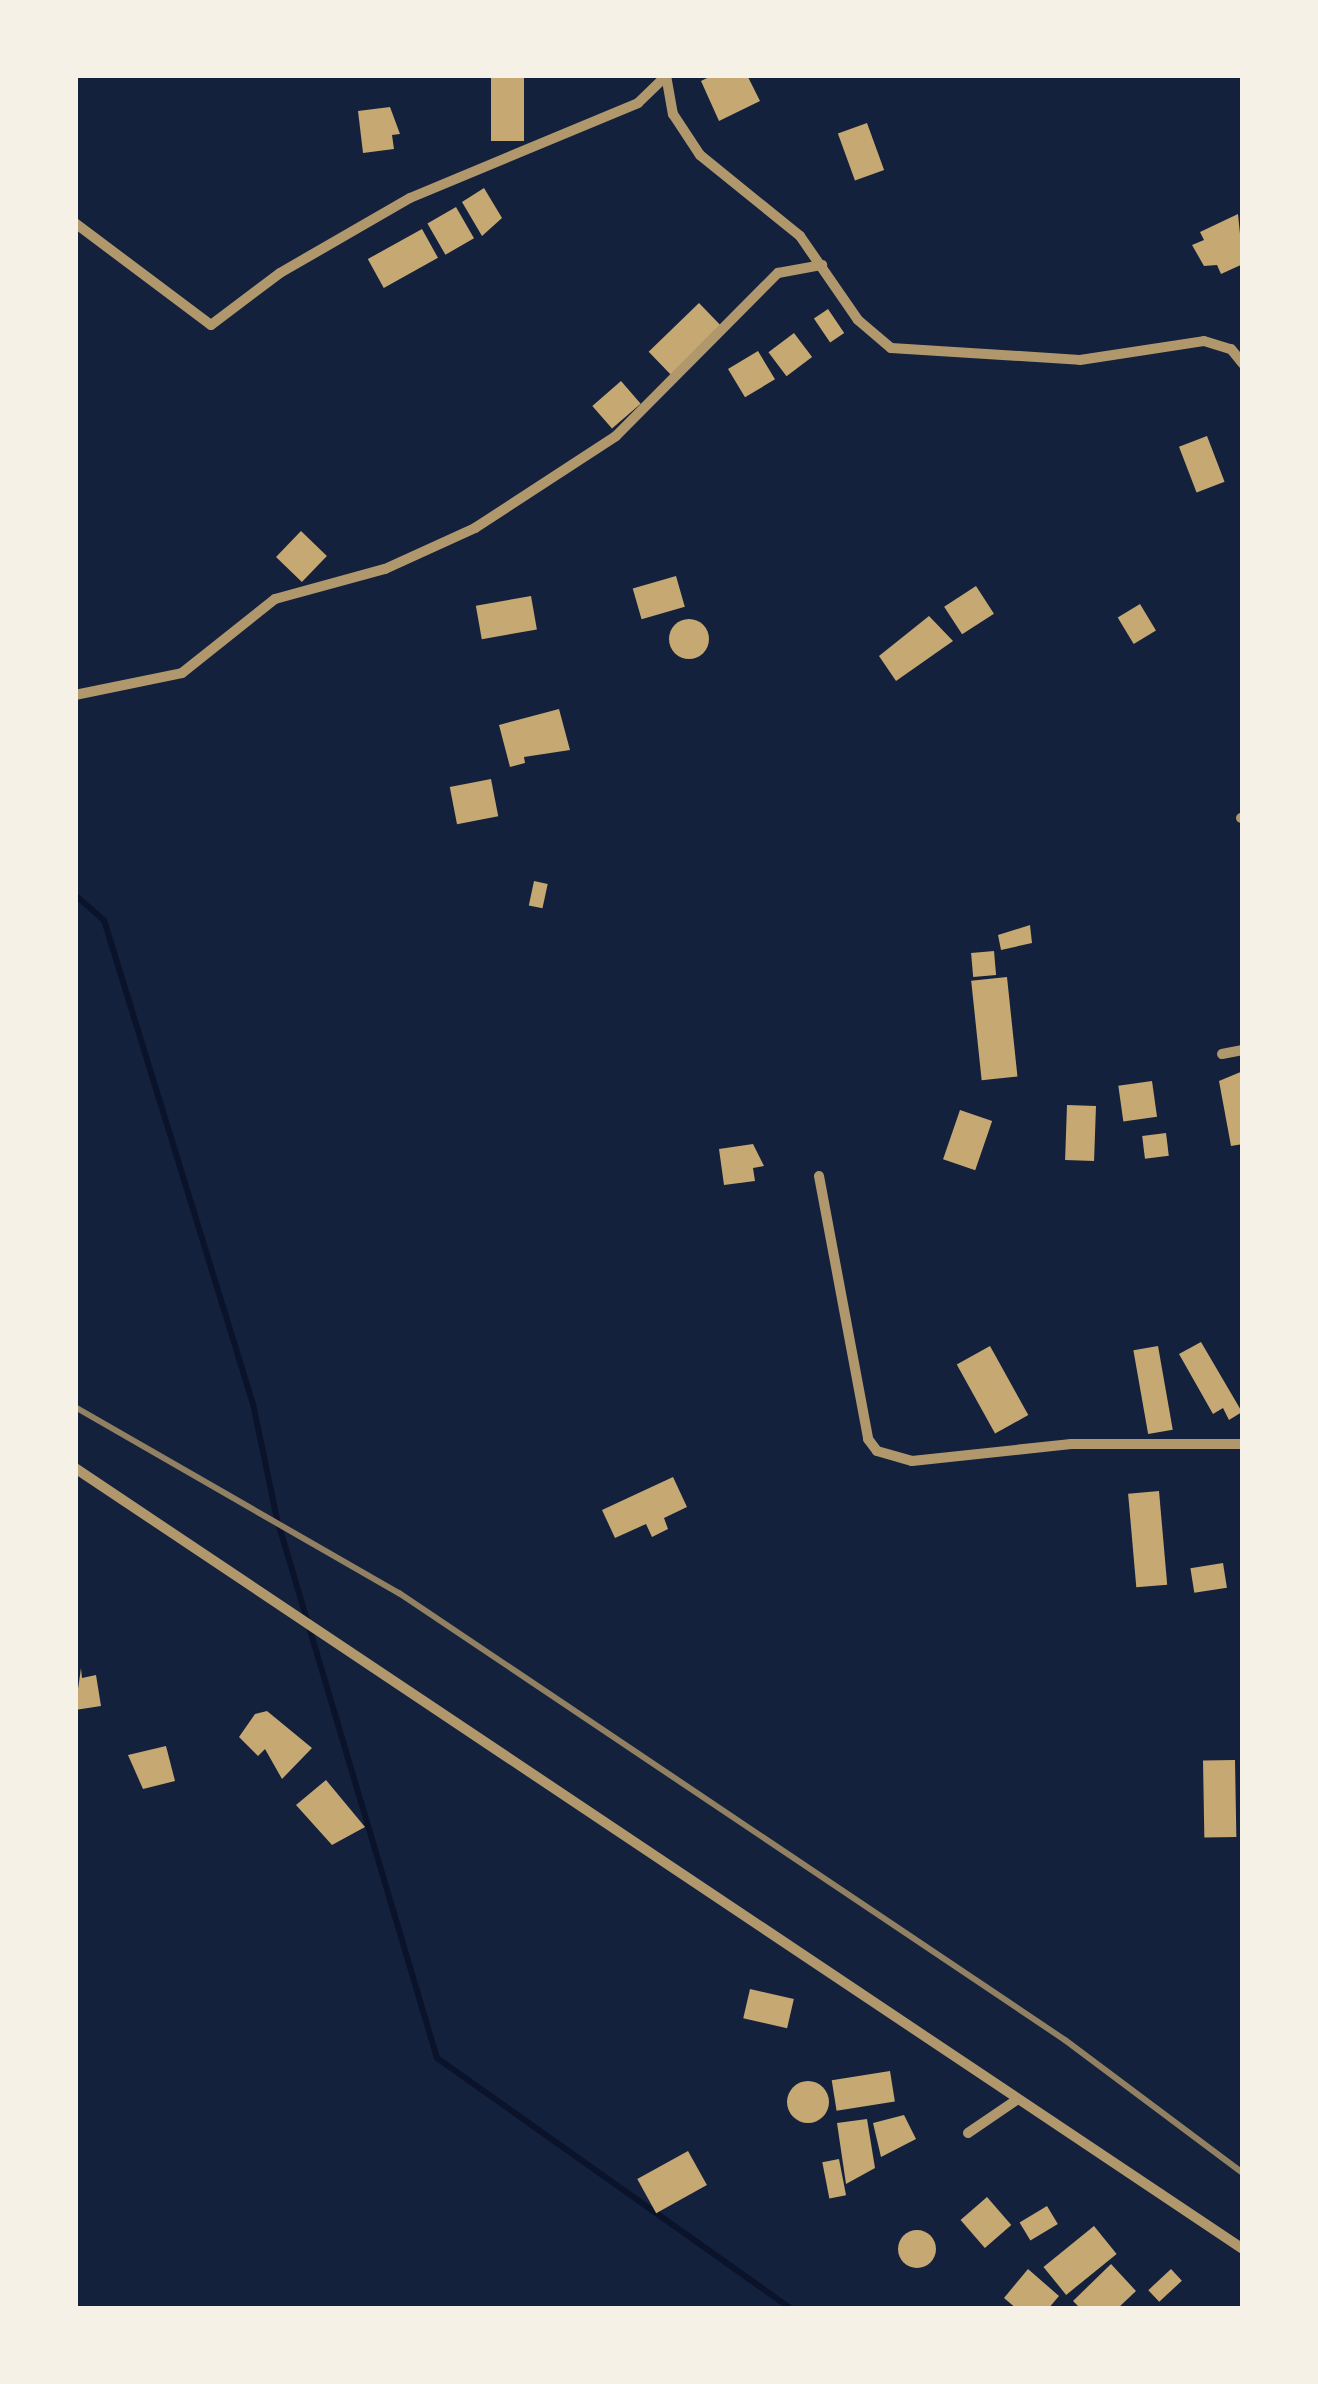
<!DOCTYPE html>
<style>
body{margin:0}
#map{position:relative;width:1318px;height:2384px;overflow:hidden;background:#14213d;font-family:Roboto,sans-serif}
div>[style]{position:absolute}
.stream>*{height:6px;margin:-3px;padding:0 3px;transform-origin:3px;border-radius:3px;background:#0b132b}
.building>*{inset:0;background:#c6a872;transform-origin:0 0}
.round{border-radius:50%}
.minor>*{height:10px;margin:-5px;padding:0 5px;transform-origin:5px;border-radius:5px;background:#b1986c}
.rail>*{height:6px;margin:-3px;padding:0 3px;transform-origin:3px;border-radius:3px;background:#918062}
span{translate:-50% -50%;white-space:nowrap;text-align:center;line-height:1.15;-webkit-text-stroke:10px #f6f1e7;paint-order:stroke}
.frame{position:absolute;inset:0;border:78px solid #f6f1e7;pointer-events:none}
</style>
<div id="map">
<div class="stream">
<div style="left:75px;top:895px;width:38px;rotate:41deg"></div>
<div style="left:104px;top:920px;width:506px;rotate:72.89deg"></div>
<div style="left:253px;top:1404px;width:117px;rotate:78.2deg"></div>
<div style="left:277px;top:1519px;width:562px;rotate:73.47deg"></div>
<div style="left:437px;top:2058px;width:434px;rotate:35.3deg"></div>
</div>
<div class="building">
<div style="left:491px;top:75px;width:33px;height:66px"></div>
<div style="clip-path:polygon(713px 75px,747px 75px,760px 101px,719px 121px,701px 81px)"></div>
<div style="clip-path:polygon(390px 107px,400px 134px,392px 135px,394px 149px,363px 153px,358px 111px)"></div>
<div style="left:867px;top:123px;width:50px;height:31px;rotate:70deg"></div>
<div style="clip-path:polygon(484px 188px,502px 218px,482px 236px,462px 202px)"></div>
<div style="left:456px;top:207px;width:36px;height:33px;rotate:60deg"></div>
<div style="clip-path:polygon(1238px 214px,1243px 264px,1221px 274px,1217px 265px,1204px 266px,1192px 245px,1204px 240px,1200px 232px)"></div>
<div style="left:422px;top:229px;width:33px;height:62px;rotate:61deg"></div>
<div style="left:699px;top:303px;width:32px;height:70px;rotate:46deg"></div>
<div style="left:828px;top:309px;width:29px;height:17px;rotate:56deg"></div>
<div style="left:794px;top:333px;width:30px;height:32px;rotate:53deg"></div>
<div style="left:758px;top:351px;width:33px;height:35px;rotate:59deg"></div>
<div style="left:621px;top:381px;width:30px;height:38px;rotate:49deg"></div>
<div style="left:1207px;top:436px;width:49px;height:30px;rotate:69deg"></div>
<div style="left:301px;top:531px;width:36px;height:36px;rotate:44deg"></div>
<div style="left:676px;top:576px;width:32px;height:45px;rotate:74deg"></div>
<div style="left:976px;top:586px;width:33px;height:38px;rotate:57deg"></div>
<div style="left:531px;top:596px;width:34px;height:56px;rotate:80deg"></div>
<div style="left:1140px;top:604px;width:31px;height:26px;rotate:59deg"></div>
<div style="clip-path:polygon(929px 616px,953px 641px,896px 681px,879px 656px)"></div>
<div class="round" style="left:669px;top:619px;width:40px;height:40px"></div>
<div style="clip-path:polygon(559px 709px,570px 750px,524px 757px,525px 763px,510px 767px,499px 725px)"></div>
<div style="left:491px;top:779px;width:38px;height:42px;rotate:79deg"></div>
<div style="left:534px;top:881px;width:14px;height:25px;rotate:12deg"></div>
<div style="clip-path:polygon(1030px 925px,1032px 943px,1001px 950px,998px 935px)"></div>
<div style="left:994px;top:951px;width:24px;height:23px;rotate:85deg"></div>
<div style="left:1007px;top:977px;width:100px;height:36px;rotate:84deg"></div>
<div style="clip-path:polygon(1243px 1071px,1243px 1144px,1231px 1146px,1219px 1081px)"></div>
<div style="left:1152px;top:1081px;width:36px;height:34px;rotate:82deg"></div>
<div style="left:1067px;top:1105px;width:29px;height:55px;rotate:2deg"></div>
<div style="left:960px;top:1110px;width:34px;height:52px;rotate:19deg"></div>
<div style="left:1166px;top:1133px;width:23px;height:24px;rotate:83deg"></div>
<div style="clip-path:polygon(753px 1144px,764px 1166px,753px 1168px,755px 1181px,724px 1185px,719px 1149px)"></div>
<div style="clip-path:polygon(1201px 1342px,1242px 1412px,1229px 1420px,1223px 1408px,1213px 1414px,1179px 1354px)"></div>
<div style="left:990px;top:1346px;width:79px;height:38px;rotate:61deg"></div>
<div style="left:1158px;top:1346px;width:85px;height:25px;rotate:80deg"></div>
<div style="clip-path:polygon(673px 1477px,687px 1507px,664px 1518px,668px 1529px,652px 1537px,646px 1524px,615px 1538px,602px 1510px)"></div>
<div style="left:1159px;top:1491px;width:94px;height:31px;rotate:85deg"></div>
<div style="left:1223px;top:1563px;width:25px;height:33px;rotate:81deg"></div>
<div style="clip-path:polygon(81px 1668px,82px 1678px,96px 1675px,101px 1706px,75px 1710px)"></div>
<div style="clip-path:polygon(267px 1711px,312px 1748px,282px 1779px,265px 1749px,258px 1756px,239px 1737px,255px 1714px)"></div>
<div style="clip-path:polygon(166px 1746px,175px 1781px,143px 1789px,128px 1755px)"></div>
<div style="left:1235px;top:1760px;width:77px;height:32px;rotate:89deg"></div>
<div style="clip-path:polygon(326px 1780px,365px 1827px,332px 1845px,296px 1805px)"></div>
<div style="left:750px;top:1989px;width:45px;height:30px;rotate:13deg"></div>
<div style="left:890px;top:2071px;width:31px;height:59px;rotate:81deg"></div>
<div class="round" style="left:787px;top:2081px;width:42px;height:42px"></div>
<div style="clip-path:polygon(904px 2115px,916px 2139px,881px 2157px,873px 2123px)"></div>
<div style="clip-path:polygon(867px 2119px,875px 2168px,846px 2184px,837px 2123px)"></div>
<div style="left:688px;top:2151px;width:39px;height:58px;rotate:61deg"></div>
<div style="left:839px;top:2159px;width:37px;height:17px;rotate:79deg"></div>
<div style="left:987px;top:2197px;width:37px;height:35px;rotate:49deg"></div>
<div style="left:1047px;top:2206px;width:21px;height:32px;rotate:59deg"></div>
<div style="left:1094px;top:2226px;width:36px;height:65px;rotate:51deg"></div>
<div class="round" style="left:898px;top:2230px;width:38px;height:38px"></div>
<div style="clip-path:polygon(1111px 2264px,1136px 2291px,1117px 2309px,1081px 2309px,1073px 2301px)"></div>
<div style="clip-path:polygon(1028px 2269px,1059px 2296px,1048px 2309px,1017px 2309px,1004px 2298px)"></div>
<div style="left:1171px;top:2269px;width:16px;height:31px;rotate:47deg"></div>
</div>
<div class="minor">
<div style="left:666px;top:75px;width:40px;rotate:80deg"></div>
<div style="left:673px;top:114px;width:49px;rotate:56.6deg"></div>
<div style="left:700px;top:155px;width:129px;rotate:39deg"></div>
<div style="left:800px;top:236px;width:102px;rotate:55.4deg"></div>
<div style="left:858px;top:320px;width:43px;rotate:40.3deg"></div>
<div style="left:891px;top:348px;width:189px;rotate:3.6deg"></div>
<div style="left:1080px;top:360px;width:125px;rotate:-8.7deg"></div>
<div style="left:1204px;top:341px;width:28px;rotate:17deg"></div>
<div style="left:1231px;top:349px;width:19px;rotate:51deg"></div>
<div style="left:75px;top:223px;width:170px;rotate:36.9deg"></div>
<div style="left:211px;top:325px;width:86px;rotate:-37deg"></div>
<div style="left:280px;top:273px;width:150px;rotate:-30deg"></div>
<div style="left:410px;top:198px;width:247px;rotate:-22.6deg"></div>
<div style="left:638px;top:103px;width:39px;rotate:-44deg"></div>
<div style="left:75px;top:695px;width:109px;rotate:-11.6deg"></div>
<div style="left:182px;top:673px;width:119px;rotate:-38.5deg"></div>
<div style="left:275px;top:599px;width:114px;rotate:-15.3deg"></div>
<div style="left:385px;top:569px;width:99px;rotate:-24.5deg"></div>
<div style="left:475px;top:528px;width:168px;rotate:-33.1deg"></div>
<div style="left:616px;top:436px;width:230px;rotate:-45.2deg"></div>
<div style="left:778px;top:273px;width:45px;rotate:-10.3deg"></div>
<div style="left:1241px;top:818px;width:2px"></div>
<div style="left:1222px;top:1054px;width:21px;rotate:-11deg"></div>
<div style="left:819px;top:1176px;width:268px;rotate:79.4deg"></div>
<div style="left:868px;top:1439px;width:15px;rotate:53deg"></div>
<div style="left:877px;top:1451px;width:36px;rotate:16deg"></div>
<div style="left:912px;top:1461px;width:160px;rotate:-6.1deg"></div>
<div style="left:1071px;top:1444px;width:172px"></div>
<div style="left:75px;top:1468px;width:1405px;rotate:33.77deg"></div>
<div style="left:968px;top:2133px;width:57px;rotate:-34.2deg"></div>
</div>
<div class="rail">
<div style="left:75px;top:1407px;width:374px;rotate:29.9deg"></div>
<div style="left:399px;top:1593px;width:802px;rotate:33.87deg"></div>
<div style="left:1065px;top:2040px;width:222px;rotate:36.8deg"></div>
</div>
<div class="frame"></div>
</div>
